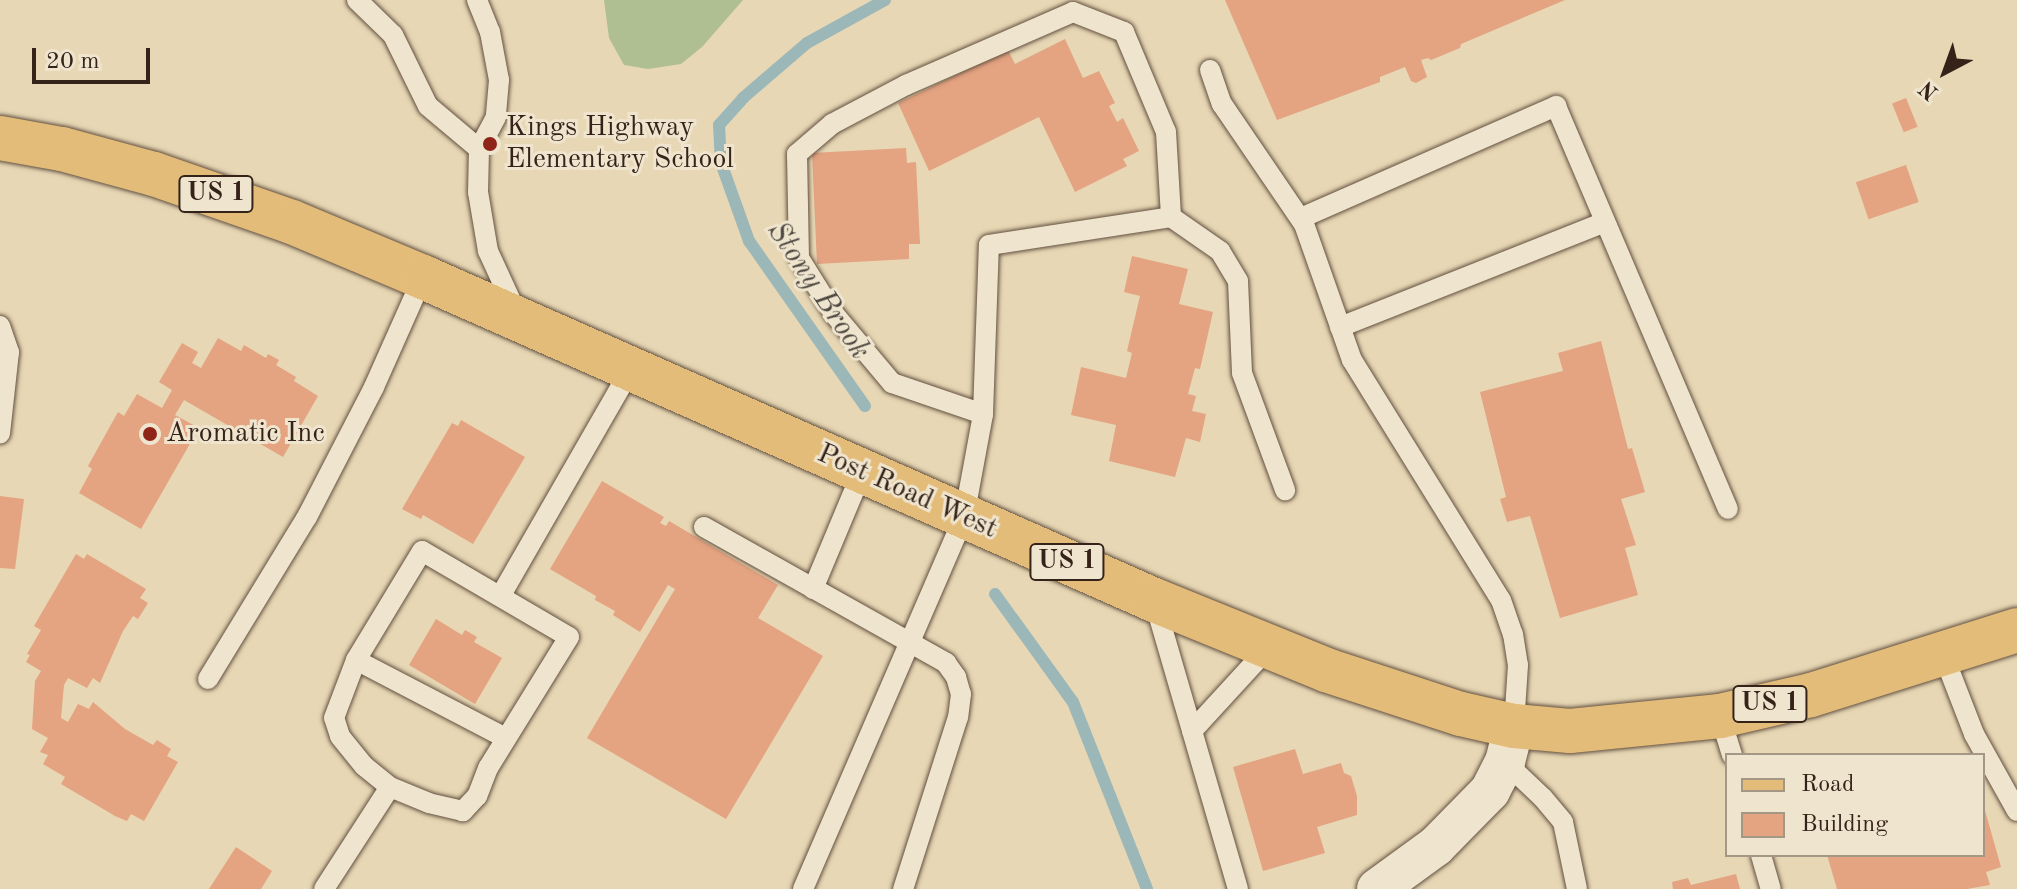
<!DOCTYPE html>
<style>
body{margin:0}
#map{position:relative;width:2017px;height:889px;overflow:hidden;background:#e7d7b4;font-family:"Old Standard TT",serif}
div>[style]{position:absolute}
.green>*{inset:0;background:#afbf92}
.stream>*{height:12px;margin:-6px;padding:0 6px;transform-origin:6px;border-radius:6px;background:#9bb7b8}
.building>*{inset:0;background:#e4a381;transform-origin:0 0}
.roads{filter:drop-shadow(0 0 2px #625040) drop-shadow(0 0 2px #625040)}
.lane>*{height:20px;margin:-10px;padding:0 10px;transform-origin:10px;border-radius:10px;background:#efe5ce}
.street>*{height:40px;margin:-20px;padding:0 20px;transform-origin:20px;border-radius:20px;background:#efe5ce}
.primary>*{height:44px;margin:-22px;padding:0 22px;transform-origin:22px;border-radius:22px;background:#e4bc7a}
.dots>*{width:22px;height:22px;translate:-50% -50%;box-sizing:border-box;border:4px solid #efe5ce;border-radius:50%}
span{translate:-50% -50%;white-space:nowrap;text-align:center;line-height:1.15;-webkit-text-stroke:6px #efe5ce;paint-order:stroke}
.shield-label span{padding:2px 6px;background:#efe5ce;border:2px solid;border-radius:6px;-webkit-text-stroke-width:0}
.shield-label{font-size:26px;color:#35231a;font-weight:700}
.poi-label{font-size:28px;color:#35231a}
.left{translate:0 -50%;text-align:left}
.street-label{font-size:28px;color:#35231a}
.water-label{font-size:30px;color:#4e4842;font-style:italic}
.legend{position:absolute;left:1725px;top:753px;width:260px;height:104px;box-sizing:border-box;background:#efe5ce;border:2px solid #a59786;margin:0;padding:10px 14px;list-style:none;font-size:24px;color:#35231a}
.legend li{display:flex;align-items:center;gap:16px;height:40px}
.legend b{width:40px;border:2px solid #a59786}
.north{position:absolute;left:1905px;top:32px;width:80px;height:80px;-webkit-text-stroke:6px #efe5ce;paint-order:stroke;rotate:221deg;font-size:22px;font-weight:700;line-height:32px;text-align:center;color:#35231a}
.north::after{content:'';display:block;margin:auto;width:28px;height:36px;background:#35231a;clip-path:polygon(50% 0,100% 100%,50% 72%,0 100%)}
.scale{position:absolute;left:32px;top:48px;width:118px;height:36px;box-sizing:border-box;border:4px solid #35231a;border-top:0;padding-left:10px;font-size:24px;line-height:28px;white-space:nowrap;color:#35231a;-webkit-text-stroke:6px #efe5ce;paint-order:stroke}
</style>
<div id="map">
<div class="green">
<div style="clip-path:polygon(604px 0,743px 0,702px 47px,681px 64px,648px 69px,624px 65px,609px 38px)"></div>
</div>
<div class="stream">
<div style="left:865px;top:406px;width:202px;rotate:-125.1deg"></div>
<div style="left:749px;top:241px;width:83px;rotate:-109.7deg"></div>
<div style="left:721px;top:163px;width:38px;rotate:-93deg"></div>
<div style="left:719px;top:125px;width:36px;rotate:-48deg"></div>
<div style="left:743px;top:98px;width:84px;rotate:-40.7deg"></div>
<div style="left:807px;top:43px;width:89px;rotate:-28.9deg"></div>
<div style="left:995px;top:594px;width:133px;rotate:54.2deg"></div>
<div style="left:1073px;top:702px;width:201px;rotate:68.4deg"></div>
</div>
<div class="building">
<div style="clip-path:polygon(1225px 0,1565px 0,1461px 44px,1460px 48px,1431px 60px,1428px 58px,1421px 60px,1427px 77px,1416px 83px,1411px 81px,1405px 67px,1380px 77px,1380px 82px,1277px 120px)"></div>
<div style="clip-path:polygon(1065px 39px,1083px 78px,1099px 71px,1115px 103px,1109px 106px,1117px 122px,1123px 118px,1139px 151px,1123px 159px,1127px 166px,1075px 192px,1039px 117px,929px 171px,898px 103px,1008px 50px,1015px 64px)"></div>
<div style="left:1906px;top:98px;width:31px;height:15px;rotate:68deg"></div>
<div style="clip-path:polygon(906px 148px,907px 163px,916px 162px,920px 244px,909px 244px,909px 259px,817px 264px,812px 153px)"></div>
<div style="left:1906px;top:165px;width:39px;height:53px;rotate:71deg"></div>
<div style="clip-path:polygon(1132px 256px,1188px 269px,1179px 304px,1213px 312px,1200px 369px,1195px 368px,1188px 394px,1196px 396px,1192px 411px,1206px 414px,1200px 442px,1186px 438px,1175px 477px,1109px 461px,1116px 425px,1071px 415px,1081px 367px,1126px 378px,1132px 353px,1127px 351px,1140px 296px,1124px 292px)"></div>
<div style="clip-path:polygon(218px 338px,241px 351px,244px 345px,266px 358px,268px 354px,279px 360px,276px 365px,296px 377px,294px 381px,318px 396px,283px 457px,184px 400px,175px 415px,199px 428px,141px 529px,79px 493px,92px 469px,88px 466px,118px 412px,124px 416px,137px 394px,162px 408px,172px 390px,159px 382px,182px 343px,198px 352px,192px 363px,201px 368px)"></div>
<div style="clip-path:polygon(1601px 341px,1628px 449px,1632px 448px,1645px 492px,1621px 499px,1636px 545px,1625px 548px,1638px 595px,1560px 618px,1530px 516px,1507px 522px,1500px 499px,1506px 497px,1480px 392px,1563px 371px,1558px 353px)"></div>
<div style="clip-path:polygon(461px 420px,525px 457px,473px 544px,423px 515px,421px 519px,402px 509px,452px 423px,458px 426px)"></div>
<div style="clip-path:polygon(602px 481px,664px 517px,660px 523px,666px 526px,669px 521px,778px 585px,758px 618px,823px 656px,726px 819px,587px 738px,675px 589px,668px 585px,640px 632px,613px 615px,615px 611px,595px 600px,596px 596px,550px 569px)"></div>
<div style="clip-path:polygon(0 496px,24px 499px,15px 569px,0 568px)"></div>
<div style="clip-path:polygon(76px 554px,84px 559px,87px 554px,146px 589px,140px 598px,148px 603px,138px 619px,133px 616px,123px 631px,100px 683px,93px 678px,87px 688px,68px 678px,64px 685px,61px 718px,68px 722px,78px 704px,89px 709px,93px 702px,125px 729px,153px 745px,157px 740px,171px 749px,167px 756px,178px 762px,144px 821px,131px 814px,127px 821px,115px 816px,61px 784px,65px 777px,43px 764px,48px 755px,40px 752px,48px 738px,32px 729px,35px 681px,41px 671px,26px 662px,30px 655px,27px 654px,41px 630px,34px 626px)"></div>
<div style="clip-path:polygon(436px 619px,462px 635px,465px 630px,477px 637px,474px 642px,502px 658px,475px 704px,409px 665px)"></div>
<div style="clip-path:polygon(1295px 749px,1303px 774px,1341px 763px,1344px 773px,1351px 776px,1357px 796px,1357px 815px,1317px 827px,1325px 853px,1263px 871px,1233px 767px)"></div>
<div style="clip-path:polygon(1984px 807px,2001px 867px,1986px 872px,1990px 885px,1967px 889px,1837px 889px,1827px 855px,1983px 855px)"></div>
<div style="clip-path:polygon(236px 847px,272px 871px,261px 889px,209px 889px)"></div>
<div style="clip-path:polygon(1736px 874px,1740px 889px,1673px 889px,1672px 882px,1688px 878px,1691px 885px)"></div>
</div>
<div class="roads">
<div class="lane">
<div style="left:357px;top:0;width:50px;rotate:44.2deg"></div>
<div style="left:393px;top:35px;width:79px;rotate:63.8deg"></div>
<div style="left:428px;top:106px;width:67px;rotate:40.1deg"></div>
<div style="left:477px;top:0;width:35px;rotate:68deg"></div>
<div style="left:490px;top:32px;width:49px;rotate:79.4deg"></div>
<div style="left:499px;top:80px;width:37px;rotate:95deg"></div>
<div style="left:496px;top:117px;width:36px;rotate:118deg"></div>
<div style="left:479px;top:149px;width:43px;rotate:91.3deg"></div>
<div style="left:478px;top:192px;width:60px;rotate:80.4deg"></div>
<div style="left:488px;top:251px;width:67px;rotate:65.3deg"></div>
<div style="left:1210px;top:70px;width:36px;rotate:71deg"></div>
<div style="left:1222px;top:104px;width:145px;rotate:55.7deg"></div>
<div style="left:1304px;top:224px;width:144px;rotate:70.6deg"></div>
<div style="left:1352px;top:360px;width:282px;rotate:58.2deg"></div>
<div style="left:1501px;top:600px;width:36px;rotate:71deg"></div>
<div style="left:1513px;top:634px;width:31px;rotate:81deg"></div>
<div style="left:1518px;top:665px;width:61px;rotate:93.8deg"></div>
<div style="left:1301px;top:218px;width:279px;rotate:-23.7deg"></div>
<div style="left:1556px;top:106px;width:438px;rotate:66.9deg"></div>
<div style="left:0;top:326px;width:28px;rotate:71deg"></div>
<div style="left:9px;top:352px;width:82px;rotate:96.3deg"></div>
<div style="left:1340px;top:327px;width:285px;rotate:-21.6deg"></div>
<div style="left:983px;top:414px;width:96px;rotate:-161.2deg"></div>
<div style="left:892px;top:383px;width:90px;rotate:-130deg"></div>
<div style="left:834px;top:314px;width:66px;rotate:-122deg"></div>
<div style="left:799px;top:258px;width:104px;rotate:-91.1deg"></div>
<div style="left:797px;top:154px;width:46px;rotate:-40.6deg"></div>
<div style="left:832px;top:124px;width:84px;rotate:-27.8deg"></div>
<div style="left:906px;top:85px;width:182px;rotate:-23.6deg"></div>
<div style="left:1073px;top:12px;width:55px;rotate:21.4deg"></div>
<div style="left:1124px;top:32px;width:108px;rotate:67.2deg"></div>
<div style="left:1166px;top:132px;width:85px;rotate:86.6deg"></div>
<div style="left:704px;top:527px;width:278px;rotate:29.3deg"></div>
<div style="left:946px;top:663px;width:17px;rotate:54deg"></div>
<div style="left:956px;top:677px;width:18px;rotate:74deg"></div>
<div style="left:961px;top:694px;width:23px;rotate:97deg"></div>
<div style="left:958px;top:717px;width:181px;rotate:107.7deg"></div>
<div style="left:422px;top:551px;width:170px;rotate:30.3deg"></div>
<div style="left:569px;top:637px;width:154px;rotate:121.7deg"></div>
<div style="left:488px;top:768px;width:30px;rotate:111deg"></div>
<div style="left:477px;top:796px;width:21px;rotate:133deg"></div>
<div style="left:463px;top:811px;width:35px;rotate:-167deg"></div>
<div style="left:429px;top:803px;width:42px;rotate:-157.7deg"></div>
<div style="left:390px;top:787px;width:33px;rotate:-141deg"></div>
<div style="left:364px;top:766px;width:38px;rotate:-129deg"></div>
<div style="left:340px;top:736px;width:19px;rotate:-108deg"></div>
<div style="left:334px;top:718px;width:62px;rotate:-69.2deg"></div>
<div style="left:356px;top:660px;width:127px;rotate:-58.8deg"></div>
<div style="left:813px;top:589px;width:127px;rotate:-67.3deg"></div>
<div style="left:501px;top:595px;width:261px;rotate:-60.1deg"></div>
<div style="left:1154px;top:600px;width:301px;rotate:73.8deg"></div>
<div style="left:1943px;top:654px;width:86px;rotate:68.8deg"></div>
<div style="left:1974px;top:734px;width:88px;rotate:60.8deg"></div>
<div style="left:356px;top:660px;width:169px;rotate:27.5deg"></div>
<div style="left:208px;top:679px;width:190px;rotate:-58.6deg"></div>
<div style="left:307px;top:517px;width:146px;rotate:-62.7deg"></div>
<div style="left:374px;top:387px;width:120px;rotate:-66deg"></div>
<div style="left:1720px;top:716px;width:41px;rotate:72.9deg"></div>
<div style="left:1192px;top:731px;width:113px;rotate:-47.5deg"></div>
<div style="left:1505px;top:762px;width:52px;rotate:43.5deg"></div>
<div style="left:1543px;top:798px;width:31px;rotate:50deg"></div>
<div style="left:1563px;top:822px;width:68px;rotate:78.2deg"></div>
<div style="left:1761px;top:855px;width:35px;rotate:74deg"></div>
<div style="left:324px;top:889px;width:121px;rotate:-57.1deg"></div>
<div style="left:803px;top:889px;width:405px;rotate:-66.6deg"></div>
<div style="left:964px;top:517px;width:105px;rotate:-79.5deg"></div>
<div style="left:983px;top:414px;width:169px;rotate:-88deg"></div>
<div style="left:989px;top:245px;width:184px;rotate:-8.7deg"></div>
<div style="left:1171px;top:217px;width:60px;rotate:34.8deg"></div>
<div style="left:1220px;top:251px;width:35px;rotate:59deg"></div>
<div style="left:1238px;top:281px;width:92px;rotate:87.5deg"></div>
<div style="left:1242px;top:373px;width:125px;rotate:69.8deg"></div>
</div>
<div class="street">
<div style="left:1377px;top:889px;width:73px;rotate:-36.1deg"></div>
<div style="left:1436px;top:846px;width:77px;rotate:-45.5deg"></div>
<div style="left:1490px;top:791px;width:33px;rotate:-63deg"></div>
<div style="left:1505px;top:762px;width:37px;rotate:-76deg"></div>
</div>
<div class="primary">
<div style="left:0;top:138px;width:63px;rotate:10.1deg"></div>
<div style="left:62px;top:149px;width:95px;rotate:15.2deg"></div>
<div style="left:154px;top:174px;width:146px;rotate:19.2deg"></div>
<div style="left:292px;top:222px;width:142px;rotate:22.8deg"></div>
<div style="left:423px;top:277px;width:799px;rotate:23.84deg"></div>
<div style="left:1154px;top:600px;width:186px;rotate:22.1deg"></div>
<div style="left:1326px;top:670px;width:142px;rotate:18.1deg"></div>
<div style="left:1461px;top:714px;width:54px;rotate:12.8deg"></div>
<div style="left:1514px;top:726px;width:56px;rotate:5.1deg"></div>
<div style="left:1570px;top:731px;width:151px;rotate:-5.7deg"></div>
<div style="left:1720px;top:716px;width:93px;rotate:-13deg"></div>
<div style="left:1811px;top:695px;width:216px;rotate:-17.5deg"></div>
</div>
</div>
<div class="dots">
<div style="left:490px;top:144px;background:#8f2418"></div>
<div style="left:150px;top:434px;background:#8f2418"></div>
</div>
<div class="shield-label">
<span style="left:216px;top:194px">US 1</span>
<span style="left:1067px;top:562px">US 1</span>
<span style="left:1770px;top:704px">US 1</span>
</div>
<div class="poi-label">
<span class="left" style="left:506px;top:144px">Kings Highway<br>Elementary School</span>
<span class="left" style="left:166px;top:434px">Aromatic Inc</span>
</div>
<div class="street-label">
<span style="left:907px;top:492px;rotate:24deg">Post Road West</span>
</div>
<div class="water-label">
<span style="left:818px;top:291px;rotate:56deg">Stony Brook</span>
</div>
<ul class="legend">
<li><b style="height:10px;background:#e4bc7a"></b>Road</li>
<li><b style="height:22px;background:#e4a381"></b>Building</li>
</ul>
<div class="north">N</div>
<div class="scale">20 m</div>
</div>
